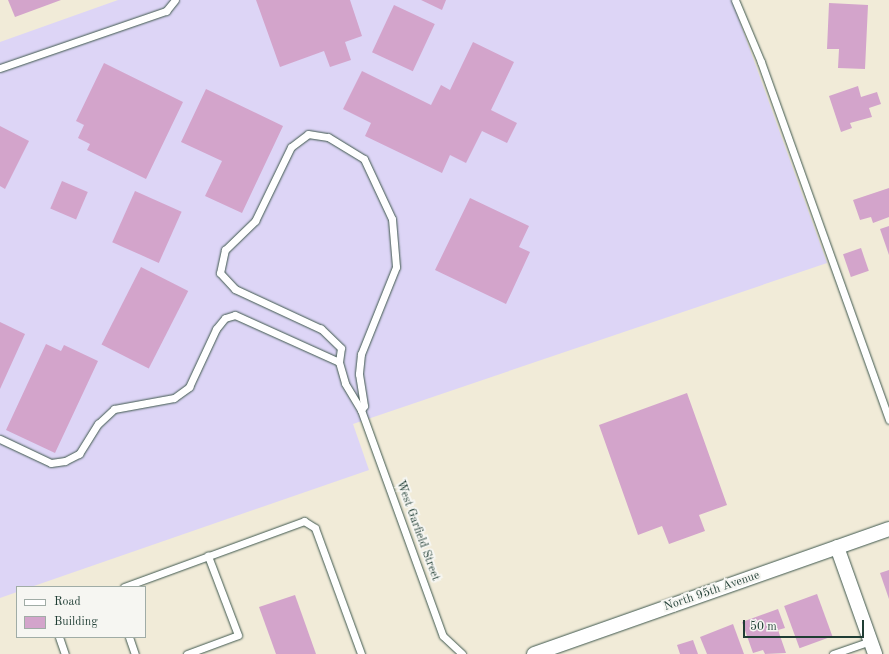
<!DOCTYPE html>
<style>
body{margin:0}
#map{position:relative;width:889px;height:654px;overflow:hidden;background:#f1ebd8;font-family:"Old Standard TT",serif}
div>[style]{position:absolute}
.built>*{inset:0;background:#ddd5f6}
.building>*{inset:0;background:#d3a4cb;transform-origin:0 0}
.roads{filter:drop-shadow(0 0 1px #3e574d) drop-shadow(0 0 1px #3e574d)}
.service>*{height:7px;margin:-3.5px;padding:0 3.5px;transform-origin:3.5px;border-radius:3.5px;background:#fff}
.minor>*{height:14px;margin:-7px;padding:0 7px;transform-origin:7px;border-radius:7px;background:#fff}
span{translate:-50% -50%;white-space:nowrap;text-align:center;line-height:1.15;-webkit-text-stroke:4px #f6f6f2;paint-order:stroke}
.street-label{font-size:12px;color:#1f3d34}
.legend{position:absolute;left:16px;top:586px;width:130px;height:52px;box-sizing:border-box;background:#f6f6f2;border:1px solid #a0aca6;margin:0;padding:5px 7px;list-style:none;font-size:12px;color:#1f3d34}
.legend li{display:flex;align-items:center;gap:8px;height:20px}
.legend b{width:20px;border:1px solid #a0aca6}
.scale{position:absolute;left:743px;top:620px;width:121px;height:18px;box-sizing:border-box;border:2px solid #1f3d34;border-top:0;padding-left:5px;font-size:12px;line-height:14px;white-space:nowrap;color:#1f3d34;-webkit-text-stroke:3px #f6f6f2;paint-order:stroke}
</style>
<div id="map">
<div class="built">
<div style="clip-path:polygon(118px 0,732px 0,827px 263px,353px 424px,369px 470px,31px 587px,17px 587px,17px 592px,0 598px,0 42px)"></div>
</div>
<div class="building">
<div style="clip-path:polygon(8px 0,61px 0,15px 17px)"></div>
<div style="clip-path:polygon(256px 0,350px 0,362px 36px,345px 42px,351px 60px,330px 67px,324px 51px,280px 67px)"></div>
<div style="clip-path:polygon(421px 0,446px 0,442px 10px)"></div>
<div style="clip-path:polygon(829px 3px,868px 5px,865px 69px,838px 68px,839px 49px,827px 49px)"></div>
<div style="left:394px;top:5px;width:45px;height:52px;rotate:25deg"></div>
<div style="clip-path:polygon(473px 42px,514px 62px,491px 110px,517px 123px,507px 143px,482px 131px,466px 163px,450px 155px,442px 173px,365px 136px,371px 123px,343px 109px,362px 71px,431px 105px,441px 85px,450px 90px)"></div>
<div style="clip-path:polygon(104px 63px,183px 102px,146px 179px,87px 150px,90px 144px,78px 138px,84px 125px,76px 121px)"></div>
<div style="clip-path:polygon(858px 86px,861px 97px,877px 92px,881px 104px,869px 108px,872px 117px,850px 123px,852px 128px,841px 132px,829px 96px)"></div>
<div style="clip-path:polygon(206px 89px,283px 126px,242px 213px,205px 196px,222px 161px,181px 142px)"></div>
<div style="clip-path:polygon(0 126px,29px 141px,5px 189px,0 186px)"></div>
<div style="left:62px;top:181px;width:28px;height:30px;rotate:23deg"></div>
<div style="clip-path:polygon(889px 188px,889px 217px,873px 223px,871px 217px,860px 220px,853px 200px)"></div>
<div style="left:135px;top:191px;width:51px;height:56px;rotate:24deg"></div>
<div style="clip-path:polygon(470px 198px,529px 226px,519px 247px,530px 252px,506px 304px,435px 270px)"></div>
<div style="clip-path:polygon(889px 226px,889px 255px,880px 229px)"></div>
<div style="left:861px;top:248px;width:24px;height:19px;rotate:71deg"></div>
<div style="left:141px;top:267px;width:53px;height:87px;rotate:27deg"></div>
<div style="clip-path:polygon(0 322px,25px 334px,0 389px)"></div>
<div style="clip-path:polygon(46px 344px,61px 351px,64px 345px,98px 361px,55px 453px,6px 430px)"></div>
<div style="clip-path:polygon(687px 393px,727px 505px,699px 515px,705px 531px,669px 544px,662px 526px,638px 535px,599px 425px)"></div>
<div style="clip-path:polygon(889px 570px,889px 599px,880px 573px)"></div>
<div style="left:817px;top:594px;width:45px;height:35px;rotate:70deg"></div>
<div style="clip-path:polygon(295px 595px,316px 654px,276px 654px,259px 607px)"></div>
<div style="clip-path:polygon(778px 609px,785px 628px,778px 630px,786px 653px,765px 654px,763px 650px,753px 653px,742px 622px)"></div>
<div style="clip-path:polygon(733px 624px,744px 654px,707px 654px,700px 637px)"></div>
<div style="clip-path:polygon(693px 640px,698px 654px,680px 654px,677px 645px)"></div>
</div>
<div class="roads">
<div class="service">
<div style="left:735px;top:0;width:67px;rotate:67.2deg"></div>
<div style="left:761px;top:62px;width:380px;rotate:70.3deg"></div>
<div style="left:0;top:68px;width:176px;rotate:-19deg"></div>
<div style="left:166px;top:11px;width:14px;rotate:-51deg"></div>
<div style="left:308px;top:134px;width:20px;rotate:9deg"></div>
<div style="left:328px;top:137px;width:42px;rotate:31.4deg"></div>
<div style="left:364px;top:159px;width:66px;rotate:65deg"></div>
<div style="left:392px;top:219px;width:48px;rotate:85.2deg"></div>
<div style="left:396px;top:267px;width:94px;rotate:111.9deg"></div>
<div style="left:361px;top:354px;width:20px;rotate:96deg"></div>
<div style="left:359px;top:374px;width:32px;rotate:81deg"></div>
<div style="left:364px;top:406px;width:5px;rotate:127deg"></div>
<div style="left:361px;top:410px;width:31px;rotate:-121deg"></div>
<div style="left:345px;top:383px;width:22px;rotate:-106deg"></div>
<div style="left:339px;top:362px;width:14px;rotate:-82deg"></div>
<div style="left:341px;top:348px;width:28px;rotate:-136deg"></div>
<div style="left:321px;top:329px;width:95px;rotate:-155.1deg"></div>
<div style="left:235px;top:289px;width:22px;rotate:-133deg"></div>
<div style="left:220px;top:273px;width:24px;rotate:-78deg"></div>
<div style="left:225px;top:250px;width:42px;rotate:-44deg"></div>
<div style="left:255px;top:221px;width:82px;rotate:-64.1deg"></div>
<div style="left:291px;top:147px;width:21px;rotate:-37deg"></div>
<div style="left:361px;top:410px;width:240px;rotate:70.1deg"></div>
<div style="left:443px;top:636px;width:26px;rotate:43deg"></div>
<div style="left:0;top:439px;width:56px;rotate:25.2deg"></div>
<div style="left:51px;top:463px;width:14px;rotate:-8deg"></div>
<div style="left:65px;top:461px;width:16px;rotate:-27deg"></div>
<div style="left:79px;top:454px;width:36px;rotate:-58deg"></div>
<div style="left:98px;top:424px;width:22px;rotate:-43deg"></div>
<div style="left:114px;top:409px;width:61px;rotate:-10.4deg"></div>
<div style="left:174px;top:398px;width:19px;rotate:-36deg"></div>
<div style="left:189px;top:387px;width:64px;rotate:-65deg"></div>
<div style="left:216px;top:329px;width:14px;rotate:-51deg"></div>
<div style="left:225px;top:318px;width:10px;rotate:-17deg"></div>
<div style="left:235px;top:315px;width:114px;rotate:24.3deg"></div>
<div style="left:124px;top:587px;width:192px;rotate:-20.1deg"></div>
<div style="left:304px;top:521px;width:13px;rotate:32deg"></div>
<div style="left:315px;top:528px;width:134px;rotate:69.9deg"></div>
<div style="left:59px;top:637px;width:18px;rotate:71deg"></div>
<div style="left:129px;top:637px;width:18px;rotate:71deg"></div>
<div style="left:187px;top:654px;width:54px;rotate:-20.4deg"></div>
<div style="left:238px;top:635px;width:85px;rotate:-110.8deg"></div>
<div style="left:833px;top:654px;width:39px;rotate:-19deg"></div>
</div>
<div class="minor">
<div style="left:837px;top:547px;width:114px;rotate:70.4deg"></div>
<div style="left:534px;top:654px;width:376px;rotate:-19.4deg"></div>
</div>
</div>
<div class="street-label">
<span style="left:417px;top:531px;rotate:70deg">West Garfield Street</span>
<span style="left:712px;top:592px;rotate:-19deg">North 95th Avenue</span>
</div>
<ul class="legend">
<li><b style="height:5px;background:#fff"></b>Road</li>
<li><b style="height:11px;background:#d3a4cb"></b>Building</li>
</ul>
<div class="scale">50 m</div>
</div>
